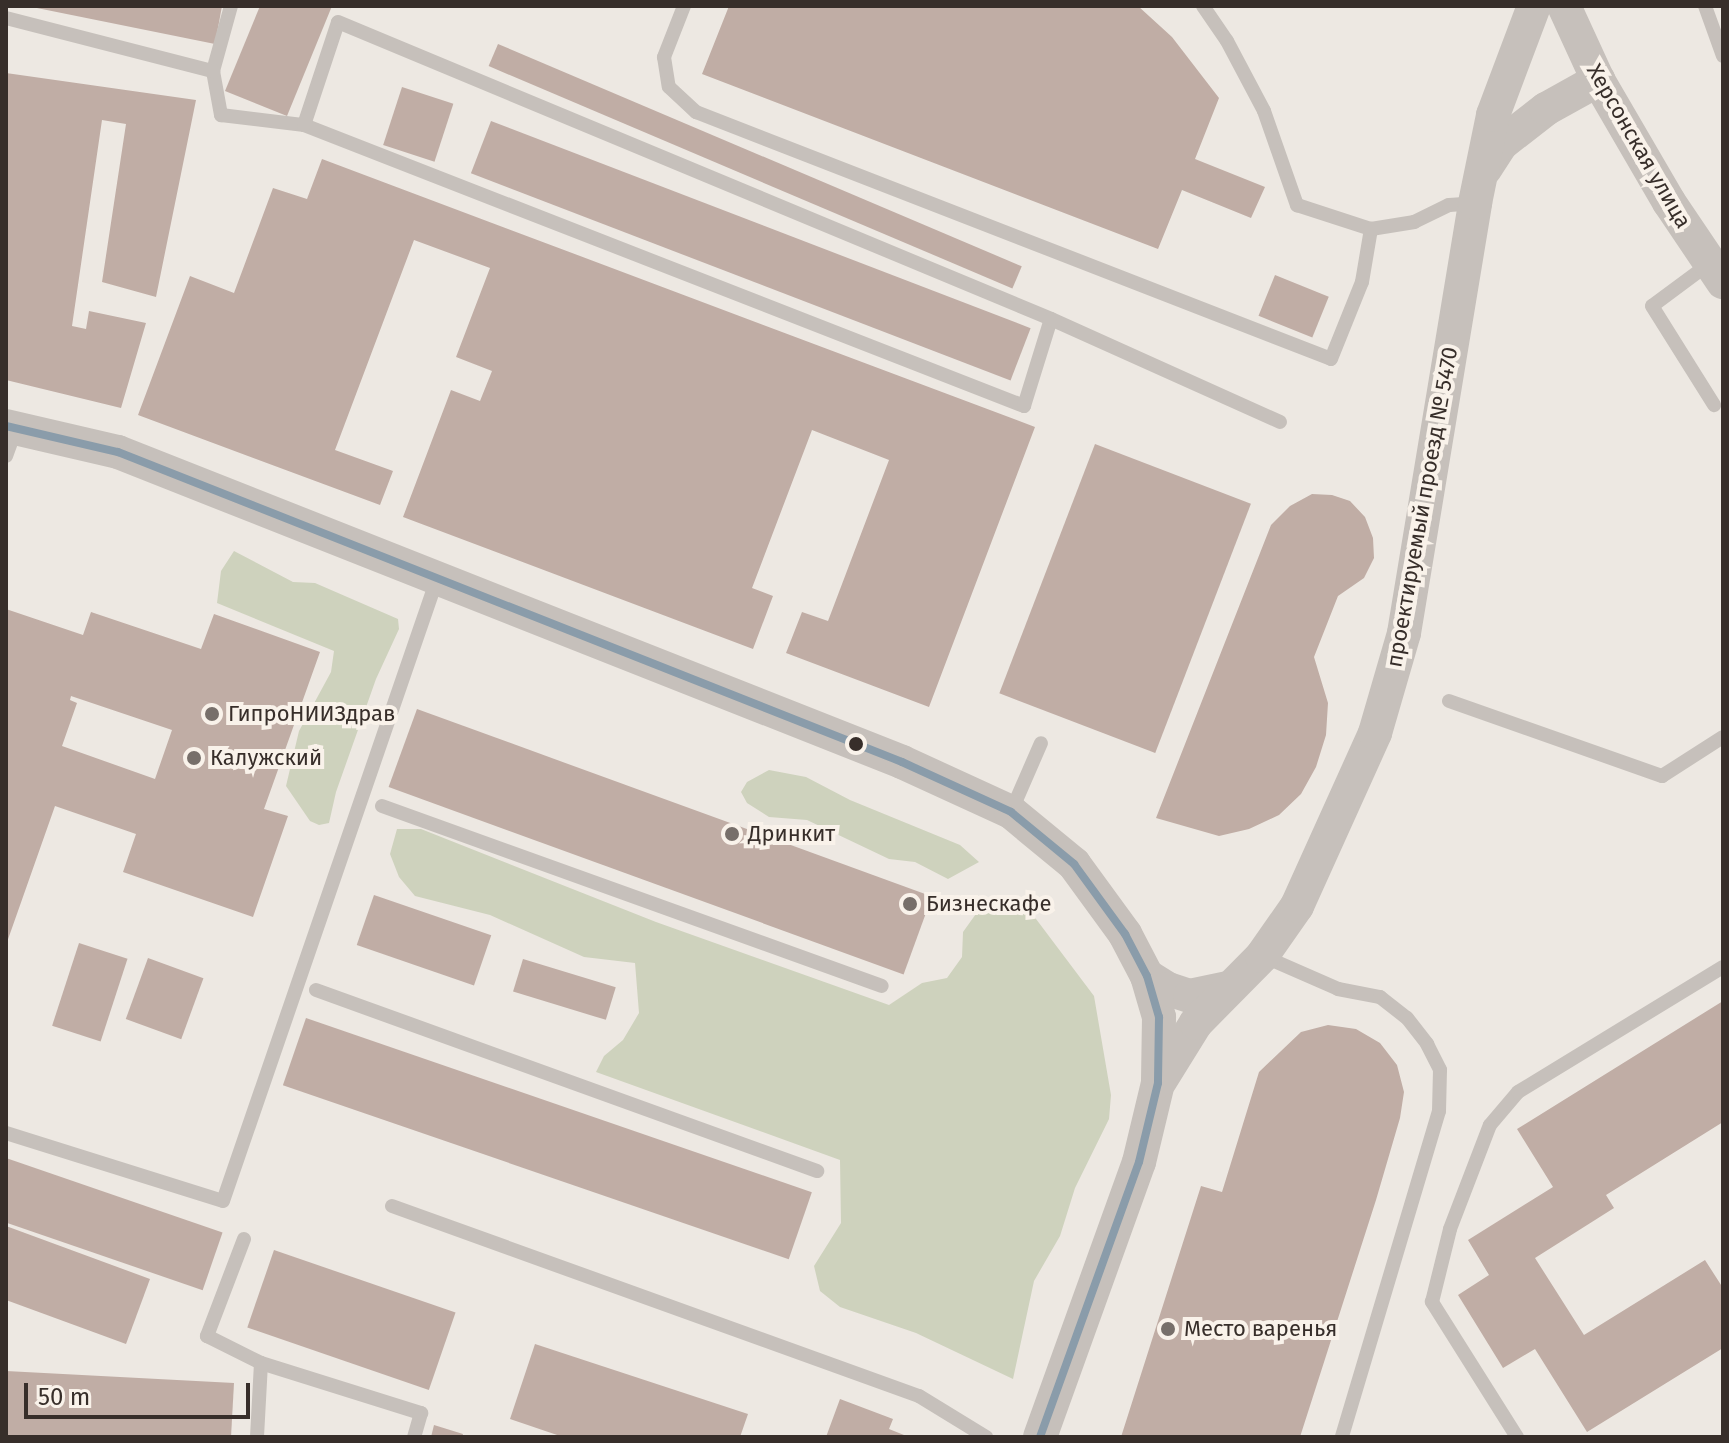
<!DOCTYPE html>
<meta charset="utf-8">
<style>
body{margin:0}
#map{position:relative;width:1729px;height:1443px;overflow:hidden;background:#ede8e2;font-family:"Fira Sans",sans-serif}
div>[style]{position:absolute}
.green>*{inset:0;background:#ced2bd}
.building>*{inset:0;background:#c0ada5;transform-origin:0 0}
.service>*{height:14px;margin:-7px;padding:0 7px;transform-origin:7px;border-radius:7px;background:#c6c0bb}
.tertiary>*{height:34px;margin:-17px;padding:0 17px;transform-origin:17px;border-radius:17px;background:#c6c0bb}
.bus-1>*{height:8px;margin:-4px;padding:0 4px;transform-origin:4px;border-radius:4px;background:#8a9caa}
.dots>*{width:22px;height:22px;translate:-50% -50%;box-sizing:border-box;border:4px solid #f9f2ea;border-radius:50%}
span{translate:-50% -50%;white-space:nowrap;text-align:center;line-height:1.15;-webkit-text-stroke:8px #f9f2ea;paint-order:stroke}
.street-label{font-size:22px;color:#372e2a}
.poi-label{font-size:22px;color:#372e2a}
.left{translate:0 -50%;text-align:left}
.frame{position:absolute;inset:0;border:8px solid #372e2a;pointer-events:none}
.scale{position:absolute;left:24px;top:1383px;width:226px;height:36px;box-sizing:border-box;border:4px solid #372e2a;border-top:0;padding-left:10px;font-size:24px;line-height:28px;white-space:nowrap;color:#372e2a;-webkit-text-stroke:6px #f9f2ea;paint-order:stroke}
</style>
<div id="map">
<div class="green">
<div style="clip-path:polygon(234px 551px,293px 582px,315px 583px,398px 619px,399px 629px,376px 679px,336px 792px,329px 823px,319px 825px,310px 821px,286px 786px,299px 731px,331px 672px,334px 651px,217px 603px,221px 571px)"></div>
<div style="clip-path:polygon(769px 770px,806px 777px,850px 800px,960px 845px,979px 862px,948px 879px,915px 862px,889px 859px,807px 820px,769px 817px,747px 803px,741px 792px,747px 782px)"></div>
<div style="clip-path:polygon(397px 829px,421px 829px,656px 922px,889px 1005px,922px 983px,947px 978px,962px 957px,963px 932px,978px 911px,997px 896px,1021px 899px,1094px 996px,1111px 1095px,1109px 1119px,1075px 1188px,1060px 1236px,1034px 1281px,1013px 1379px,916px 1333px,840px 1307px,820px 1291px,814px 1266px,841px 1223px,840px 1160px,596px 1072px,604px 1056px,623px 1040px,639px 1013px,635px 963px,584px 957px,490px 915px,415px 896px,399px 877px,390px 854px)"></div>
</div>
<div class="building">
<div style="clip-path:polygon(27px 6px,222px 6px,215px 44px)"></div>
<div style="clip-path:polygon(260px 6px,332px 6px,287px 116px,225px 91px)"></div>
<div style="clip-path:polygon(729px 6px,1138px 6px,1172px 37px,1219px 98px,1195px 159px,1265px 187px,1251px 218px,1182px 190px,1158px 249px,702px 74px)"></div>
<div style="left:498px;top:44px;width:569px;height:24px;rotate:23deg"></div>
<div style="clip-path:polygon(6px 73px,196px 100px,156px 297px,102px 282px,126px 124px,102px 120px,72px 326px,86px 329px,89px 311px,146px 323px,121px 408px,6px 380px)"></div>
<div style="left:402px;top:87px;width:54px;height:61px;rotate:18deg"></div>
<div style="left:491px;top:121px;width:578px;height:56px;rotate:21deg"></div>
<div style="clip-path:polygon(322px 159px,1035px 427px,929px 707px,786px 653px,802px 612px,828px 621px,889px 460px,812px 430px,752px 588px,773px 596px,753px 649px,403px 517px,451px 390px,480px 401px,492px 371px,456px 357px,490px 268px,414px 240px,335px 450px,393px 471px,380px 505px,138px 415px,190px 276px,234px 293px,273px 188px,307px 199px)"></div>
<div style="left:1275px;top:275px;width:58px;height:44px;rotate:22deg"></div>
<div style="left:1095px;top:444px;width:167px;height:267px;rotate:21deg"></div>
<div style="clip-path:polygon(1312px 494px,1332px 495px,1350px 501px,1365px 517px,1373px 538px,1374px 558px,1364px 578px,1338px 596px,1314px 657px,1328px 703px,1326px 735px,1316px 767px,1301px 794px,1279px 815px,1249px 829px,1219px 836px,1156px 818px,1271px 525px,1290px 506px)"></div>
<div style="clip-path:polygon(evenodd,6px 609px,83px 635px,91px 612px,201px 649px,214px 614px,320px 652px,264px 809px,288px 816px,253px 917px,123px 872px,136px 834px,55px 806px,6px 945px,6px 609px,71px 696px,172px 730px,155px 779px,62px 746px,77px 703px,70px 700px,71px 696px)"></div>
<div style="left:417px;top:709px;width:548px;height:83px;rotate:20deg"></div>
<div style="left:374px;top:895px;width:124px;height:53px;rotate:19deg"></div>
<div style="left:79px;top:943px;width:51px;height:87px;rotate:18deg"></div>
<div style="left:148px;top:958px;width:59px;height:65px;rotate:20deg"></div>
<div style="left:523px;top:959px;width:97px;height:34px;rotate:17deg"></div>
<div style="clip-path:polygon(1723px 1001px,1723px 1122px,1606px 1195px,1614px 1208px,1535px 1258px,1584px 1335px,1705px 1260px,1723px 1288px,1723px 1348px,1587px 1432px,1535px 1349px,1503px 1368px,1458px 1295px,1489px 1275px,1468px 1240px,1553px 1187px,1517px 1129px)"></div>
<div style="left:306px;top:1018px;width:535px;height:71px;rotate:19deg"></div>
<div style="clip-path:polygon(1328px 1025px,1356px 1029px,1380px 1043px,1397px 1065px,1404px 1092px,1400px 1118px,1376px 1200px,1300px 1437px,1121px 1437px,1201px 1186px,1222px 1192px,1259px 1072px,1301px 1032px)"></div>
<div style="left:6px;top:1158px;width:229px;height:61px;rotate:19deg"></div>
<div style="clip-path:polygon(6px 1226px,150px 1279px,126px 1344px,6px 1300px)"></div>
<div style="left:274px;top:1250px;width:192px;height:82px;rotate:19deg"></div>
<div style="clip-path:polygon(535px 1344px,748px 1414px,740px 1437px,563px 1437px,510px 1419px)"></div>
<div style="clip-path:polygon(6px 1371px,234px 1383px,231px 1437px,6px 1437px)"></div>
<div style="clip-path:polygon(840px 1399px,893px 1419px,889px 1429px,909px 1437px,826px 1437px)"></div>
<div style="clip-path:polygon(434px 1425px,463px 1434px,462px 1437px,431px 1437px)"></div>
</div>
<div class="service">
<div style="left:231px;top:6px;width:67px;rotate:105.5deg"></div>
<div style="left:213px;top:71px;width:45px;rotate:79.7deg"></div>
<div style="left:221px;top:115px;width:84px;rotate:6.9deg"></div>
<div style="left:304px;top:125px;width:773px;rotate:21.32deg"></div>
<div style="left:1024px;top:406px;width:91px;rotate:-72.8deg"></div>
<div style="left:684px;top:6px;width:55px;rotate:111.4deg"></div>
<div style="left:664px;top:57px;width:30px;rotate:81deg"></div>
<div style="left:669px;top:87px;width:37px;rotate:43deg"></div>
<div style="left:696px;top:112px;width:681px;rotate:21.25deg"></div>
<div style="left:1331px;top:359px;width:83px;rotate:-68.1deg"></div>
<div style="left:1362px;top:282px;width:54px;rotate:-80.4deg"></div>
<div style="left:1203px;top:6px;width:42px;rotate:55.6deg"></div>
<div style="left:1227px;top:41px;width:79px;rotate:62.1deg"></div>
<div style="left:1264px;top:111px;width:100px;rotate:70.7deg"></div>
<div style="left:1297px;top:205px;width:78px;rotate:18deg"></div>
<div style="left:1371px;top:229px;width:44px;rotate:-9.2deg"></div>
<div style="left:1414px;top:222px;width:39px;rotate:-26deg"></div>
<div style="left:1449px;top:205px;width:26px;rotate:-4deg"></div>
<div style="left:1705px;top:6px;width:53px;rotate:70.2deg"></div>
<div style="left:6px;top:18px;width:214px;rotate:14.4deg"></div>
<div style="left:304px;top:125px;width:108px;rotate:-71.7deg"></div>
<div style="left:338px;top:22px;width:772px;rotate:22.61deg"></div>
<div style="left:1051px;top:319px;width:251px;rotate:24.2deg"></div>
<div style="left:1710px;top:263px;width:72px;rotate:143.4deg"></div>
<div style="left:1652px;top:306px;width:117px;rotate:57.9deg"></div>
<div style="left:6px;top:456px;width:30px;rotate:-70deg"></div>
<div style="left:1449px;top:701px;width:226px;rotate:19.4deg"></div>
<div style="left:1662px;top:776px;width:72px;rotate:-32.6deg"></div>
<div style="left:382px;top:806px;width:531px;rotate:19.8deg"></div>
<div style="left:1011px;top:812px;width:75px;rotate:-66.5deg"></div>
<div style="left:1263px;top:956px;width:82px;rotate:23.7deg"></div>
<div style="left:1338px;top:989px;width:43px;rotate:10.8deg"></div>
<div style="left:1380px;top:997px;width:34px;rotate:38deg"></div>
<div style="left:1407px;top:1018px;width:33px;rotate:52deg"></div>
<div style="left:1427px;top:1044px;width:29px;rotate:63deg"></div>
<div style="left:1440px;top:1070px;width:41px;rotate:91.4deg"></div>
<div style="left:1439px;top:1111px;width:340px;rotate:106.6deg"></div>
<div style="left:316px;top:990px;width:533px;rotate:19.86deg"></div>
<div style="left:6px;top:1133px;width:227px;rotate:17.4deg"></div>
<div style="left:223px;top:1201px;width:658px;rotate:-71.01deg"></div>
<div style="left:392px;top:1206px;width:560px;rotate:19.83deg"></div>
<div style="left:919px;top:1396px;width:79px;rotate:31.5deg"></div>
<div style="left:244px;top:1239px;width:104px;rotate:110.9deg"></div>
<div style="left:207px;top:1336px;width:60px;rotate:26.6deg"></div>
<div style="left:261px;top:1363px;width:74px;rotate:93.1deg"></div>
<div style="left:261px;top:1363px;width:168px;rotate:17.4deg"></div>
<div style="left:421px;top:1413px;width:25px;rotate:106deg"></div>
<div style="left:1517px;top:1437px;width:160px;rotate:-122.2deg"></div>
<div style="left:1432px;top:1302px;width:75px;rotate:-76.1deg"></div>
<div style="left:1450px;top:1229px;width:111px;rotate:-69deg"></div>
<div style="left:1490px;top:1125px;width:43px;rotate:-49.7deg"></div>
<div style="left:1518px;top:1092px;width:240px;rotate:-31.4deg"></div>
</div>
<div class="tertiary">
<div style="left:1564px;top:6px;width:81px;rotate:65.3deg"></div>
<div style="left:1598px;top:80px;width:141px;rotate:59.8deg"></div>
<div style="left:1669px;top:202px;width:97px;rotate:56deg"></div>
<div style="left:1485px;top:169px;width:30px;rotate:-57deg"></div>
<div style="left:1501px;top:144px;width:57px;rotate:-37.9deg"></div>
<div style="left:1546px;top:109px;width:60px;rotate:-29.1deg"></div>
<div style="left:6px;top:426px;width:115px;rotate:13.1deg"></div>
<div style="left:118px;top:452px;width:843px;rotate:21.57deg"></div>
<div style="left:902px;top:762px;width:120px;rotate:24.6deg"></div>
<div style="left:1011px;top:812px;width:82px;rotate:39.5deg"></div>
<div style="left:1074px;top:864px;width:87px;rotate:53.9deg"></div>
<div style="left:1125px;top:934px;width:47px;rotate:62.4deg"></div>
<div style="left:1147px;top:976px;width:43px;rotate:73.7deg"></div>
<div style="left:1159px;top:1017px;width:66px;rotate:90.9deg"></div>
<div style="left:1158px;top:1083px;width:81px;rotate:103.5deg"></div>
<div style="left:1139px;top:1162px;width:292px;rotate:109.8deg"></div>
<div style="left:1147px;top:976px;width:25px;rotate:32deg"></div>
<div style="left:1168px;top:989px;width:23px;rotate:18deg"></div>
<div style="left:1190px;top:996px;width:39px;rotate:-12deg"></div>
<div style="left:1160px;top:1081px;width:68px;rotate:-58.2deg"></div>
<div style="left:1196px;top:1023px;width:94px;rotate:-45.4deg"></div>
<div style="left:1262px;top:956px;width:61px;rotate:-55deg"></div>
<div style="left:1297px;top:906px;width:190px;rotate:-65.7deg"></div>
<div style="left:1375px;top:733px;width:104px;rotate:-73.8deg"></div>
<div style="left:1404px;top:633px;width:436px;rotate:-80.6deg"></div>
<div style="left:1475px;top:203px;width:90px;rotate:-78.4deg"></div>
<div style="left:1493px;top:115px;width:116px;rotate:-69.4deg"></div>
</div>
<div class="bus-1">
<div style="left:6px;top:426px;width:115px;rotate:13.1deg"></div>
<div style="left:118px;top:452px;width:843px;rotate:21.57deg"></div>
<div style="left:902px;top:762px;width:120px;rotate:24.6deg"></div>
<div style="left:1011px;top:812px;width:82px;rotate:39.5deg"></div>
<div style="left:1074px;top:864px;width:87px;rotate:53.9deg"></div>
<div style="left:1125px;top:934px;width:47px;rotate:62.4deg"></div>
<div style="left:1147px;top:976px;width:43px;rotate:73.7deg"></div>
<div style="left:1159px;top:1017px;width:66px;rotate:90.9deg"></div>
<div style="left:1158px;top:1083px;width:81px;rotate:103.5deg"></div>
<div style="left:1139px;top:1162px;width:292px;rotate:109.8deg"></div>
</div>
<div class="dots">
<div style="left:212px;top:714px;background:#776f6a"></div>
<div style="left:856px;top:744px;background:#372e2a"></div>
<div style="left:194px;top:758px;background:#776f6a"></div>
<div style="left:732px;top:834px;background:#776f6a"></div>
<div style="left:910px;top:904px;background:#776f6a"></div>
<div style="left:1168px;top:1329px;background:#776f6a"></div>
</div>
<div class="street-label">
<span style="left:1639px;top:146px;rotate:60deg">Херсонская улица</span>
<span style="left:1422px;top:507px;rotate:-80deg">проектируемый проезд № 5470</span>
</div>
<div class="poi-label">
<span class="left" style="left:228px;top:714px">ГипроНИИЗдрав</span>
<span class="left" style="left:210px;top:758px">Калужский</span>
<span class="left" style="left:748px;top:834px">Дринкит</span>
<span class="left" style="left:926px;top:904px">Бизнескафе</span>
<span class="left" style="left:1184px;top:1329px">Место варенья</span>
</div>
<div class="frame"></div>
<div class="scale">50 m</div>
</div>
